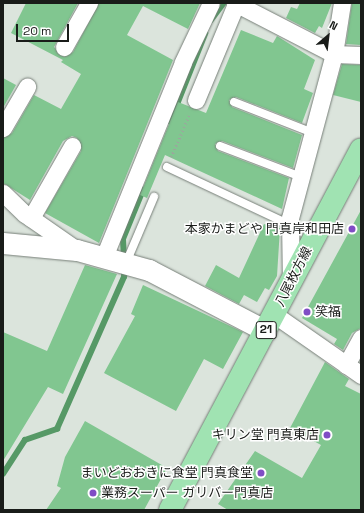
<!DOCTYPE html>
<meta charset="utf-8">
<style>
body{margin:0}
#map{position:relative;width:364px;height:513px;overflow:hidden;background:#dbe4dc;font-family:"Space Grotesk","Noto Sans JP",sans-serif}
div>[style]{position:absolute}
.stream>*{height:5.5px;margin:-2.75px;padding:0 2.75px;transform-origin:2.75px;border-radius:2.75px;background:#569966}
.building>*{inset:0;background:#81c690}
.path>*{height:2.5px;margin-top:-1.25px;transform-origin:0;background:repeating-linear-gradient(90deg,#9da49e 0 1px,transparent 0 4px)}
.roads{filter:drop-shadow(0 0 1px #777f78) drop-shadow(0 0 1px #777f78)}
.service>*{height:8px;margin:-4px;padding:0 4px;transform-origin:4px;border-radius:4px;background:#fff}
.minor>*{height:17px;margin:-8.5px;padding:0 8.5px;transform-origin:8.5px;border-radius:8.5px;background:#fff}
.tertiary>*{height:21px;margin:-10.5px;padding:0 10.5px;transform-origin:10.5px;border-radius:10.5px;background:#fff}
.primary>*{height:22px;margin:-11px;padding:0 11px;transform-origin:11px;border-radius:11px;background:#a0e3b2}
.dots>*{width:11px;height:11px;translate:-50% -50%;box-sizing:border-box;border:2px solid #fff;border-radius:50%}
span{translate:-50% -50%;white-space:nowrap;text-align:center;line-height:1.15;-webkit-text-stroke:3px #fff;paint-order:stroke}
.shield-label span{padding:1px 3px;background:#fff;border:1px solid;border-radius:3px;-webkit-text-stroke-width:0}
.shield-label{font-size:12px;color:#191c19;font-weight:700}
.poi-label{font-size:13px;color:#191c19}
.right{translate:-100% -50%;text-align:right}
.left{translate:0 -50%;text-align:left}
.street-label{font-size:13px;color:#191c19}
.frame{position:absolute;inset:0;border:4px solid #191c19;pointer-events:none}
.north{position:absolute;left:308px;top:16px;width:40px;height:40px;-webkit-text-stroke:3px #fff;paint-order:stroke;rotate:28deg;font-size:11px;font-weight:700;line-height:16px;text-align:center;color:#191c19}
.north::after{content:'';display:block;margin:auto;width:14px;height:18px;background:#191c19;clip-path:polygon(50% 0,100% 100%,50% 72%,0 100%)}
.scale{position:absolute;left:16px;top:24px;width:53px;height:18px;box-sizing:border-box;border:2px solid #191c19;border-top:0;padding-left:5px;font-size:12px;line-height:14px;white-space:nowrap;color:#191c19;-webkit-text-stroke:3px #fff;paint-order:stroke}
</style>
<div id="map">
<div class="stream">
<div style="left:211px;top:20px;width:21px;rotate:-53deg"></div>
<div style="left:170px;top:122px;width:95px;rotate:-68.3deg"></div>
<div style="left:124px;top:259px;width:20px;rotate:-93deg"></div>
<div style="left:123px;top:239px;width:53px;rotate:-67.8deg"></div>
<div style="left:3px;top:474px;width:40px;rotate:-57.1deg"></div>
<div style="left:25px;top:440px;width:34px;rotate:-19deg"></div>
<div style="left:57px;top:429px;width:166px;rotate:-66.2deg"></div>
<div style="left:124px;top:277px;width:9px;rotate:-90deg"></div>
</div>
<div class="building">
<div style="clip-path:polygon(26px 3px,78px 3px,54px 47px,64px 57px,73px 52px,99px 3px,200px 3px,188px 29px,143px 6px,127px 35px,173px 60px,99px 243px,45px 213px,81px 151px,77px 138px,72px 136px,63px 141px,30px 200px,3px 183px,3px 138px,12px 133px,34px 95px,61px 109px,81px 74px,61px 62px,63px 60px,11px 33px)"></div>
<div style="clip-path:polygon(300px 3px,332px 3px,322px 28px,319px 26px,315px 33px,286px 18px,291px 7px,297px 9px)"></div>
<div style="clip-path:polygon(352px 3px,361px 3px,361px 45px,346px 44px)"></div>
<div style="clip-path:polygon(241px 30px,273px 43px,277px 36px,315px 60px,304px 89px,313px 93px,302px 123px,236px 97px,229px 100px,232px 107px,302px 135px,293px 168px,222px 141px,215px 144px,218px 151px,289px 178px,282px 209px,165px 155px,147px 198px,140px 195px,178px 102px,206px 113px)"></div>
<div style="clip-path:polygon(342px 64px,361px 65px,361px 102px,333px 95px)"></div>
<div style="clip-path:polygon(3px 78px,16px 85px,3px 108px)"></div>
<div style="clip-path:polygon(361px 210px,361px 328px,352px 333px,343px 350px,334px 344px,337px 339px,302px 318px)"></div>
<div style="clip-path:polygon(264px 224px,280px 228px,277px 276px,269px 290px,265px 288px,257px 302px,244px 295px,239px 304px,205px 286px,216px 265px,239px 278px)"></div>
<div style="clip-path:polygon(85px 265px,117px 274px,63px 394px,48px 387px,3px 461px,3px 332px,47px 351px)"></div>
<div style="clip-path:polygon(143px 285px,243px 332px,223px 369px,204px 359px,176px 411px,104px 373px,135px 316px,131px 314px)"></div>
<div style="clip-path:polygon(325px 362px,349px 379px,345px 386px,361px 394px,361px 510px,228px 510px,218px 504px,255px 451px,302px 478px,321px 445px,290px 428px)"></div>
<div style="clip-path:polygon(85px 421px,167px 468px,144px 510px,46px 510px,61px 488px,57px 486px,65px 457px)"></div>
</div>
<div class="path">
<div style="left:171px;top:157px;width:46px;rotate:-66.8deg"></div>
</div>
<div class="roads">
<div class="service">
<div style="left:234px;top:102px;width:85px;rotate:21.4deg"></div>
<div style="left:220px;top:146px;width:87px;rotate:20.9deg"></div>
<div style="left:167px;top:167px;width:136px;rotate:25.2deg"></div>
<div style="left:126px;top:263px;width:72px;rotate:-67deg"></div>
</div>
<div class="minor">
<div style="left:235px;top:3px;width:111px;rotate:27.3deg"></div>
<div style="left:334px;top:54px;width:27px;rotate:2deg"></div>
<div style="left:64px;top:47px;width:51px;rotate:-60.4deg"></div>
<div style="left:196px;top:100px;width:104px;rotate:-67.4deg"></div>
<div style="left:3px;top:128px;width:48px;rotate:-59.7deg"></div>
<div style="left:3px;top:193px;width:30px;rotate:44deg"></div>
<div style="left:25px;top:214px;width:63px;rotate:34.7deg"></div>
<div style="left:31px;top:218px;width:83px;rotate:-60.3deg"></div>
<div style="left:104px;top:257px;width:210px;rotate:-67.9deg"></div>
<div style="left:183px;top:62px;width:65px;rotate:-64.6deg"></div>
<div style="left:291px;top:282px;width:64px;rotate:-90.9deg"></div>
<div style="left:290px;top:218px;width:170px;rotate:-75deg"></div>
<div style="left:334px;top:54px;width:52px;rotate:-81.1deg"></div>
<div style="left:275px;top:315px;width:105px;rotate:34.9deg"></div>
<div style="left:346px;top:365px;width:31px;rotate:-61deg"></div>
</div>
<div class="tertiary">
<div style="left:3px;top:243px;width:74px;rotate:5.4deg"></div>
<div style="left:77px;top:250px;width:75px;rotate:15.5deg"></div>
<div style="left:149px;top:270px;width:132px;rotate:27.5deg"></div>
</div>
<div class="primary">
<div style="left:170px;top:510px;width:408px;rotate:-62.1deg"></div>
</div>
</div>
<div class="dots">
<div style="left:352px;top:229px;background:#804dc5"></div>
<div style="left:307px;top:312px;background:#804dc5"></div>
<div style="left:327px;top:435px;background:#804dc5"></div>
<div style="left:261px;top:473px;background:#804dc5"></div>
<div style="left:93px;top:493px;background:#804dc5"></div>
</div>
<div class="shield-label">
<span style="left:266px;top:330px">21</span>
</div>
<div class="poi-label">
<span class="right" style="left:344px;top:229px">本家かまどや 門真岸和田店</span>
<span class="left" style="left:315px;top:312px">笑福</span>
<span class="right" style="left:319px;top:435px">キリン堂 門真東店</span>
<span class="right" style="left:253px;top:473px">まいどおおきに食堂 門真食堂</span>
<span class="left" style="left:101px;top:493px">業務スーパー ガリバー門真店</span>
</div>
<div class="street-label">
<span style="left:294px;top:277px;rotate:-63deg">八尾枚方線</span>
</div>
<div class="frame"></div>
<div class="north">N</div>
<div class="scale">20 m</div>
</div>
